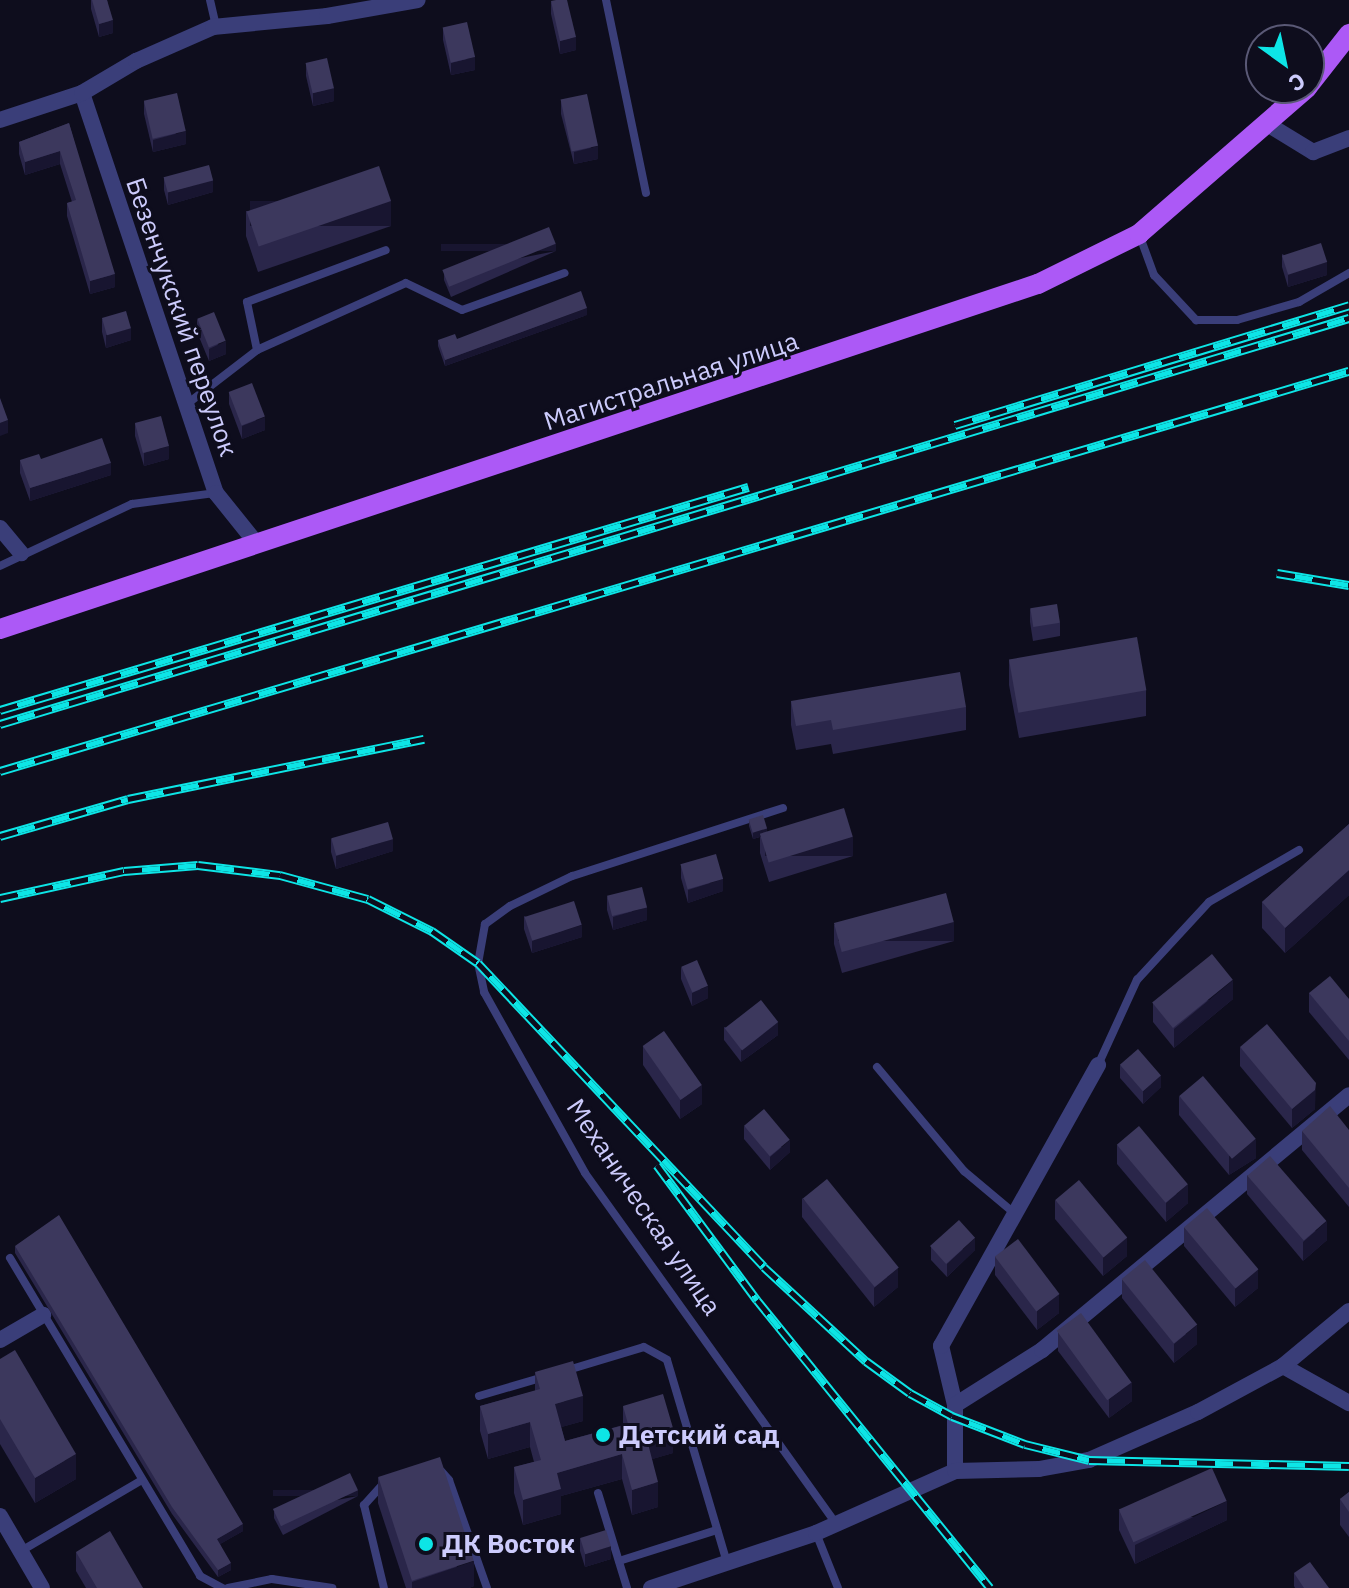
<!DOCTYPE html>
<meta charset="utf-8">
<style>
body{margin:0}
#map{position:relative;width:1349px;height:1588px;overflow:hidden;background:#0e0d1d;font-family:"IBM Plex Sans",sans-serif}
div>[style]{position:absolute}
.lane>*{height:8px;margin:-4px;padding:0 4px;transform-origin:4px;border-radius:4px;background:#3a3e79}
.street>*{height:16px;margin:-8px;padding:0 8px;transform-origin:8px;border-radius:8px;background:#3a3e79}
.primary>*{height:20px;margin:-10px;padding:0 10px;transform-origin:10px;border-radius:10px;background:#ac59f6}
.rail>*{height:9px;margin-top:-4.5px;transform-origin:0;background:repeating-linear-gradient(90deg,#0e0d1d 0 18px,#0de5e6 0 36px);box-sizing:border-box;border-block:2px solid #0de5e6}
.wall>*{inset:0;background:#2a264a}
.shaded-wall>*{inset:0;background:#181530;transform-origin:0 0}
.building>*{inset:0;background:#3c385d;transform-origin:0 0}
.dots>*{width:22px;height:22px;translate:-50% -50%;box-sizing:border-box;border:4px solid #0e0d1d;border-radius:50%}
span{translate:-50% -50%;white-space:nowrap;text-align:center;line-height:1.15;-webkit-text-stroke:6px #0e0d1d;paint-order:stroke}
.street-label{font-size:26px;color:#cccbfc}
.poi-label{font-size:26px;color:#cccbfc;font-weight:700}
.left{translate:0 -50%;text-align:left}
.north{position:absolute;left:1245px;top:24px;width:80px;height:80px;box-sizing:border-box;background:#0e0d1d;border:2px solid #5a5976;border-radius:50%;rotate:147deg;font-size:22px;font-weight:700;line-height:32px;text-align:center;color:#cccbfc}
.north::after{content:'';display:block;margin:auto;width:28px;height:36px;background:#0de5e6;clip-path:polygon(50% 0,100% 100%,50% 72%,0 100%)}
</style>
<div id="map">
<div class="lane">
<div style="left:210px;top:0;width:28px;rotate:77deg"></div>
<div style="left:606px;top:0;width:197px;rotate:78.3deg"></div>
<div style="left:1139px;top:234px;width:44px;rotate:69.9deg"></div>
<div style="left:1154px;top:275px;width:62px;rotate:47deg"></div>
<div style="left:1196px;top:320px;width:41px"></div>
<div style="left:1237px;top:320px;width:65px;rotate:-16.2deg"></div>
<div style="left:1299px;top:302px;width:58px;rotate:-30.1deg"></div>
<div style="left:257px;top:350px;width:49px;rotate:-101.8deg"></div>
<div style="left:247px;top:302px;width:148px;rotate:-20.5deg"></div>
<div style="left:187px;top:404px;width:88px;rotate:-37.6deg"></div>
<div style="left:257px;top:350px;width:163px;rotate:-24.2deg"></div>
<div style="left:406px;top:283px;width:62px;rotate:25.7deg"></div>
<div style="left:462px;top:310px;width:109px;rotate:-19.8deg"></div>
<div style="left:0;top:566px;width:146px;rotate:-25.2deg"></div>
<div style="left:132px;top:504px;width:85px;rotate:-7.5deg"></div>
<div style="left:783px;top:808px;width:222px;rotate:162.1deg"></div>
<div style="left:572px;top:876px;width:69px;rotate:154.2deg"></div>
<div style="left:510px;top:906px;width:31px;rotate:144deg"></div>
<div style="left:485px;top:924px;width:40px;rotate:100deg"></div>
<div style="left:478px;top:963px;width:30px;rotate:78deg"></div>
<div style="left:484px;top:992px;width:207px;rotate:60.8deg"></div>
<div style="left:585px;top:1173px;width:432px;rotate:54.4deg"></div>
<div style="left:1098px;top:1065px;width:94px;rotate:-65.4deg"></div>
<div style="left:1137px;top:980px;width:106px;rotate:-47.3deg"></div>
<div style="left:1209px;top:902px;width:104px;rotate:-30deg"></div>
<div style="left:877px;top:1067px;width:136px;rotate:50.1deg"></div>
<div style="left:964px;top:1171px;width:65px;rotate:40deg"></div>
<div style="left:10px;top:1258px;width:370px;rotate:59.1deg"></div>
<div style="left:200px;top:1576px;width:26px;rotate:28deg"></div>
<div style="left:568px;top:1370px;width:79px;rotate:-16.8deg"></div>
<div style="left:644px;top:1347px;width:26px;rotate:29deg"></div>
<div style="left:667px;top:1360px;width:212px;rotate:73.5deg"></div>
<div style="left:479px;top:1396px;width:68px;rotate:-16.3deg"></div>
<div style="left:441px;top:1471px;width:12px;rotate:48deg"></div>
<div style="left:449px;top:1480px;width:114px;rotate:70.6deg"></div>
<div style="left:384px;top:1483px;width:30px;rotate:132deg"></div>
<div style="left:364px;top:1505px;width:85px;rotate:76.5deg"></div>
<div style="left:598px;top:1493px;width:99px;rotate:73deg"></div>
<div style="left:816px;top:1533px;width:59px;rotate:68.2deg"></div>
<div style="left:21px;top:1551px;width:140px;rotate:-30.4deg"></div>
<div style="left:619px;top:1561px;width:103px;rotate:-17.6deg"></div>
<div style="left:228px;top:1588px;width:45px;rotate:-11.6deg"></div>
<div style="left:272px;top:1579px;width:61px;rotate:8.5deg"></div>
</div>
<div class="street">
<div style="left:82px;top:93px;width:422px;rotate:71.5deg"></div>
<div style="left:216px;top:493px;width:65px;rotate:51.2deg"></div>
<div style="left:0;top:120px;width:86px;rotate:-18.2deg"></div>
<div style="left:82px;top:93px;width:63px;rotate:-30.7deg"></div>
<div style="left:136px;top:61px;width:84px;rotate:-23.8deg"></div>
<div style="left:213px;top:27px;width:115px;rotate:-5.5deg"></div>
<div style="left:327px;top:16px;width:92px;rotate:-10deg"></div>
<div style="left:1269px;top:125px;width:52px;rotate:31.5deg"></div>
<div style="left:1313px;top:152px;width:39px;rotate:-21deg"></div>
<div style="left:0;top:528px;width:33px;rotate:50deg"></div>
<div style="left:0;top:1340px;width:50px;rotate:-30.2deg"></div>
<div style="left:1283px;top:1366px;width:76px;rotate:29.3deg"></div>
<div style="left:955px;top:1405px;width:61px;rotate:-103.3deg"></div>
<div style="left:941px;top:1346px;width:322px;rotate:-60.8deg"></div>
<div style="left:955px;top:1471px;width:66px;rotate:-90deg"></div>
<div style="left:955px;top:1405px;width:103px;rotate:-32.3deg"></div>
<div style="left:1042px;top:1350px;width:399px;rotate:-39.7deg"></div>
<div style="left:0;top:1516px;width:83px;rotate:59.7deg"></div>
<div style="left:651px;top:1588px;width:174px;rotate:-18.4deg"></div>
<div style="left:816px;top:1533px;width:152px;rotate:-24deg"></div>
<div style="left:955px;top:1471px;width:84px;rotate:-1.4deg"></div>
<div style="left:1039px;top:1469px;width:51px;rotate:-10.2deg"></div>
<div style="left:1089px;top:1460px;width:119px;rotate:-23.8deg"></div>
<div style="left:1198px;top:1412px;width:97px;rotate:-28.4deg"></div>
<div style="left:1283px;top:1366px;width:86px;rotate:-39.8deg"></div>
</div>
<div class="primary">
<div style="left:1309px;top:85px;width:65px;rotate:-51.9deg"></div>
<div style="left:0;top:629px;width:1094px;rotate:-18.39deg"></div>
<div style="left:1038px;top:284px;width:113px;rotate:-26.3deg"></div>
<div style="left:1139px;top:234px;width:223px;rotate:-41deg"></div>
</div>
<div class="rail">
<div style="left:955px;top:425px;width:412px;rotate:-16.9deg"></div>
<div style="left:1277px;top:573px;width:73px;rotate:9.5deg"></div>
<div style="left:0;top:710px;width:781px;rotate:-16.6deg"></div>
<div style="left:0;top:724px;width:1409px;rotate:-16.75deg"></div>
<div style="left:0;top:771px;width:1407px;rotate:-16.52deg"></div>
<div style="left:0;top:836px;width:133px;rotate:-16.1deg"></div>
<div style="left:128px;top:799px;width:302px;rotate:-11.5deg"></div>
<div style="left:0;top:898px;width:127px;rotate:-12.3deg"></div>
<div style="left:124px;top:871px;width:74px;rotate:-4.6deg"></div>
<div style="left:198px;top:865px;width:83px;rotate:7deg"></div>
<div style="left:280px;top:875px;width:91px;rotate:15.3deg"></div>
<div style="left:368px;top:899px;width:72px;rotate:26.6deg"></div>
<div style="left:432px;top:931px;width:56px;rotate:34.8deg"></div>
<div style="left:478px;top:963px;width:417px;rotate:46.7deg"></div>
<div style="left:764px;top:1267px;width:139px;rotate:42.7deg"></div>
<div style="left:866px;top:1361px;width:54px;rotate:36deg"></div>
<div style="left:910px;top:1393px;width:48px;rotate:28.7deg"></div>
<div style="left:952px;top:1416px;width:78px;rotate:21deg"></div>
<div style="left:1025px;top:1444px;width:66px;rotate:14deg"></div>
<div style="left:1089px;top:1460px;width:260px;rotate:1.3deg"></div>
<div style="left:657px;top:1165px;width:168px;rotate:53.5deg"></div>
<div style="left:757px;top:1300px;width:370px;rotate:51deg"></div>
</div>
<div class="wall">
<div style="clip-path:polygon(91px 0,107px 0,113px 33px,99px 37px,91px 9px)"></div>
<div style="clip-path:polygon(551px 1px,576px 50px,560px 54px,551px 14px)"></div>
<div style="clip-path:polygon(443px 28px,475px 70px,451px 75px,443px 40px)"></div>
<div style="clip-path:polygon(306px 63px,334px 101px,313px 106px,306px 76px)"></div>
<div style="clip-path:polygon(144px 101px,186px 144px,153px 152px,144px 114px)"></div>
<div style="clip-path:polygon(561px 101px,598px 159px,574px 164px,561px 114px)"></div>
<div style="clip-path:polygon(69px 123px,115px 287px,90px 294px,67px 216px,67px 203px,72px 202px,60px 164px,25px 175px,19px 154px,19px 142px)"></div>
<div style="clip-path:polygon(164px 177px,213px 192px,168px 205px,164px 190px)"></div>
<div style="clip-path:polygon(246px 211px,391px 226px,258px 272px,246px 236px)"></div>
<div style="clip-path:polygon(556px 251px,451px 297px,444px 280px,444px 273px)"></div>
<div style="clip-path:polygon(1282px 254px,1327px 275px,1288px 287px,1282px 267px)"></div>
<div style="clip-path:polygon(587px 315px,445px 366px,438px 346px,438px 340px,457px 339px)"></div>
<div style="clip-path:polygon(102px 319px,131px 340px,106px 348px,102px 332px)"></div>
<div style="clip-path:polygon(197px 319px,226px 354px,209px 361px,197px 332px)"></div>
<div style="clip-path:polygon(229px 392px,265px 430px,242px 439px,229px 404px)"></div>
<div style="clip-path:polygon(135px 423px,169px 459px,144px 466px,135px 436px)"></div>
<div style="clip-path:polygon(20px 460px,111px 475px,30px 501px,20px 473px)"></div>
<div style="clip-path:polygon(1030px 609px,1060px 623px,1060px 636px,1033px 641px,1030px 622px)"></div>
<div style="clip-path:polygon(1009px 660px,1146px 690px,1146px 716px,1019px 738px,1009px 685px)"></div>
<div style="clip-path:polygon(791px 701px,966px 707px,966px 730px,833px 754px,831px 744px,796px 750px,791px 725px)"></div>
<div style="clip-path:polygon(749px 820px,767px 832px,853px 856px,769px 882px,760px 853px,760px 837px,753px 839px,749px 826px)"></div>
<div style="clip-path:polygon(1349px 824px,1349px 895px,1285px 953px,1262px 928px,1262px 902px)"></div>
<div style="clip-path:polygon(331px 839px,393px 851px,336px 869px,331px 852px)"></div>
<div style="clip-path:polygon(681px 865px,723px 891px,688px 903px,681px 878px)"></div>
<div style="clip-path:polygon(607px 897px,647px 920px,613px 930px,607px 910px)"></div>
<div style="clip-path:polygon(524px 916px,582px 937px,532px 953px,524px 929px)"></div>
<div style="clip-path:polygon(834px 925px,954px 941px,842px 973px,834px 944px)"></div>
<div style="clip-path:polygon(681px 967px,708px 998px,692px 1006px,681px 979px)"></div>
<div style="clip-path:polygon(1309px 993px,1349px 999px,1349px 1060px,1309px 1012px)"></div>
<div style="clip-path:polygon(1233px 999px,1174px 1048px,1153px 1022px,1153px 1003px)"></div>
<div style="clip-path:polygon(724px 1027px,778px 1035px,741px 1062px,724px 1040px)"></div>
<div style="clip-path:polygon(643px 1046px,702px 1104px,680px 1119px,643px 1065px)"></div>
<div style="clip-path:polygon(1240px 1047px,1315px 1109px,1292px 1128px,1240px 1066px)"></div>
<div style="clip-path:polygon(1120px 1065px,1161px 1087px,1143px 1104px,1120px 1078px)"></div>
<div style="clip-path:polygon(1179px 1096px,1256px 1158px,1229px 1175px,1179px 1115px)"></div>
<div style="clip-path:polygon(744px 1126px,790px 1152px,770px 1170px,744px 1139px)"></div>
<div style="clip-path:polygon(1349px 1130px,1349px 1207px,1302px 1150px,1302px 1131px)"></div>
<div style="clip-path:polygon(1117px 1145px,1188px 1203px,1166px 1222px,1117px 1164px)"></div>
<div style="clip-path:polygon(1247px 1175px,1327px 1240px,1303px 1261px,1247px 1194px)"></div>
<div style="clip-path:polygon(802px 1198px,898px 1287px,874px 1307px,802px 1217px)"></div>
<div style="clip-path:polygon(1055px 1200px,1127px 1256px,1103px 1276px,1055px 1219px)"></div>
<div style="clip-path:polygon(1184px 1227px,1258px 1288px,1235px 1307px,1184px 1246px)"></div>
<div style="clip-path:polygon(15px 1246px,243px 1531px,220px 1544px,231px 1570px,218px 1577px,172px 1514px,15px 1253px)"></div>
<div style="clip-path:polygon(931px 1247px,975px 1250px,947px 1277px,931px 1260px)"></div>
<div style="clip-path:polygon(995px 1256px,1059px 1313px,1037px 1330px,995px 1275px)"></div>
<div style="clip-path:polygon(1122px 1279px,1197px 1344px,1174px 1363px,1122px 1298px)"></div>
<div style="clip-path:polygon(1058px 1332px,1132px 1401px,1109px 1418px,1058px 1351px)"></div>
<div style="clip-path:polygon(0 1359px,76px 1479px,35px 1503px,0 1444px)"></div>
<div style="clip-path:polygon(535px 1372px,583px 1421px,561px 1427px,565px 1441px,623px 1425px,623px 1406px,673px 1453px,652px 1459px,658px 1507px,632px 1515px,622px 1479px,561px 1496px,561px 1514px,523px 1525px,514px 1493px,514px 1467px,534px 1462px,530px 1447px,488px 1459px,480px 1431px,480px 1406px,535px 1391px)"></div>
<div style="clip-path:polygon(378px 1477px,474px 1586px,469px 1588px,406px 1588px,378px 1503px)"></div>
<div style="clip-path:polygon(1349px 1492px,1349px 1537px,1340px 1525px,1340px 1499px)"></div>
<div style="clip-path:polygon(358px 1496px,283px 1535px,274px 1518px,274px 1512px)"></div>
<div style="clip-path:polygon(1119px 1511px,1227px 1520px,1135px 1564px,1119px 1530px)"></div>
<div style="clip-path:polygon(580px 1538px,611px 1559px,585px 1567px,580px 1551px)"></div>
<div style="clip-path:polygon(76px 1552px,143px 1588px,86px 1588px,76px 1571px)"></div>
<div style="clip-path:polygon(1294px 1573px,1329px 1588px,1295px 1588px,1294px 1586px)"></div>
</div>
<div class="shaded-wall">
<div style="clip-path:polygon(113px 20px,113px 33px,99px 37px,99px 24px)"></div>
<div style="clip-path:polygon(576px 37px,576px 50px,560px 54px,560px 41px)"></div>
<div style="clip-path:polygon(475px 57px,475px 70px,451px 75px,451px 63px)"></div>
<div style="clip-path:polygon(334px 88px,334px 101px,313px 106px,313px 93px)"></div>
<div style="clip-path:polygon(186px 131px,186px 144px,153px 152px,153px 140px)"></div>
<div style="clip-path:polygon(598px 146px,598px 159px,574px 164px,574px 152px)"></div>
<div style="clip-path:polygon(60px 151px,60px 164px,25px 175px,25px 162px)"></div>
<div style="clip-path:polygon(213px 180px,213px 192px,168px 205px,168px 192px)"></div>
<div style="left:391px;top:201px;width:25px;height:141px;rotate:90deg"></div>
<div style="left:556px;top:244px;width:7px;height:115px;rotate:90deg"></div>
<div style="clip-path:polygon(1327px 262px,1327px 275px,1288px 287px,1288px 274px)"></div>
<div style="clip-path:polygon(115px 274px,115px 287px,90px 294px,90px 281px)"></div>
<div style="clip-path:polygon(587px 308px,587px 315px,445px 366px,445px 360px)"></div>
<div style="clip-path:polygon(131px 328px,131px 340px,106px 348px,106px 335px)"></div>
<div style="clip-path:polygon(226px 341px,226px 354px,209px 361px,209px 349px)"></div>
<div style="clip-path:polygon(265px 417px,265px 430px,242px 439px,242px 426px)"></div>
<div style="clip-path:polygon(8px 420px,8px 433px,0 436px,0 423px)"></div>
<div style="clip-path:polygon(169px 446px,169px 459px,144px 466px,144px 453px)"></div>
<div style="clip-path:polygon(111px 463px,111px 475px,30px 501px,30px 488px)"></div>
<div style="clip-path:polygon(767px 828px,767px 835px,753px 839px,753px 832px)"></div>
<div style="left:853px;top:837px;width:19px;height:88px;rotate:90deg"></div>
<div style="clip-path:polygon(393px 839px,393px 851px,336px 869px,336px 856px)"></div>
<div style="clip-path:polygon(1349px 870px,1349px 895px,1285px 953px,1285px 928px)"></div>
<div style="clip-path:polygon(723px 879px,723px 891px,688px 903px,688px 890px)"></div>
<div style="clip-path:polygon(647px 907px,647px 920px,613px 930px,613px 917px)"></div>
<div style="left:954px;top:922px;width:19px;height:116px;rotate:90deg"></div>
<div style="clip-path:polygon(582px 925px,582px 937px,532px 953px,532px 940px)"></div>
<div style="clip-path:polygon(1233px 980px,1233px 999px,1174px 1048px,1174px 1029px)"></div>
<div style="clip-path:polygon(708px 986px,708px 998px,692px 1006px,692px 993px)"></div>
<div style="clip-path:polygon(778px 1022px,778px 1035px,741px 1062px,741px 1049px)"></div>
<div style="clip-path:polygon(1161px 1075px,1161px 1087px,1143px 1104px,1143px 1091px)"></div>
<div style="clip-path:polygon(1316px 1083px,1315px 1109px,1292px 1128px,1292px 1109px)"></div>
<div style="clip-path:polygon(702px 1085px,702px 1104px,680px 1119px,680px 1100px)"></div>
<div style="clip-path:polygon(1256px 1139px,1256px 1158px,1229px 1175px,1229px 1156px)"></div>
<div style="clip-path:polygon(790px 1140px,790px 1152px,770px 1170px,770px 1157px)"></div>
<div style="clip-path:polygon(1188px 1184px,1188px 1203px,1166px 1222px,1166px 1203px)"></div>
<div style="clip-path:polygon(1327px 1221px,1327px 1240px,1303px 1261px,1303px 1242px)"></div>
<div style="clip-path:polygon(1127px 1237px,1127px 1256px,1103px 1276px,1103px 1257px)"></div>
<div style="clip-path:polygon(975px 1238px,975px 1250px,947px 1277px,947px 1264px)"></div>
<div style="clip-path:polygon(898px 1268px,898px 1287px,874px 1307px,874px 1288px)"></div>
<div style="clip-path:polygon(1258px 1269px,1258px 1288px,1235px 1307px,1235px 1288px)"></div>
<div style="clip-path:polygon(1059px 1294px,1059px 1313px,1037px 1330px,1037px 1311px)"></div>
<div style="clip-path:polygon(1197px 1325px,1197px 1344px,1174px 1363px,1174px 1344px)"></div>
<div style="clip-path:polygon(1132px 1382px,1132px 1401px,1109px 1418px,1109px 1399px)"></div>
<div style="clip-path:polygon(583px 1396px,583px 1421px,555px 1429px,555px 1404px)"></div>
<div style="clip-path:polygon(530px 1422px,530px 1447px,488px 1459px,488px 1434px)"></div>
<div style="clip-path:polygon(673px 1428px,673px 1453px,646px 1461px,646px 1436px)"></div>
<div style="clip-path:polygon(76px 1454px,76px 1479px,35px 1503px,35px 1478px)"></div>
<div style="clip-path:polygon(622px 1454px,622px 1479px,561px 1496px,561px 1514px,523px 1525px,523px 1500px,557px 1473px)"></div>
<div style="clip-path:polygon(658px 1482px,658px 1507px,632px 1515px,632px 1490px)"></div>
<div style="left:358px;top:1490px;width:6px;height:85px;rotate:90deg"></div>
<div style="clip-path:polygon(1227px 1501px,1227px 1520px,1135px 1564px,1135px 1545px)"></div>
<div style="clip-path:polygon(243px 1524px,243px 1531px,217px 1546px,217px 1539px)"></div>
<div style="clip-path:polygon(611px 1546px,611px 1559px,585px 1567px,585px 1554px)"></div>
<div style="clip-path:polygon(474px 1561px,474px 1586px,469px 1588px,412px 1588px,412px 1582px)"></div>
<div style="clip-path:polygon(231px 1563px,231px 1570px,218px 1577px,218px 1570px)"></div>
</div>
<div class="building">
<div style="clip-path:polygon(92px 0,107px 0,113px 20px,99px 24px)"></div>
<div style="clip-path:polygon(556px 0,567px 0,576px 37px,560px 41px,551px 1px)"></div>
<div style="left:467px;top:22px;width:36px;height:25px;rotate:77deg"></div>
<div style="left:327px;top:58px;width:31px;height:22px;rotate:77deg"></div>
<div style="left:177px;top:93px;width:39px;height:34px;rotate:77deg"></div>
<div style="left:587px;top:94px;width:53px;height:27px;rotate:78deg"></div>
<div style="clip-path:polygon(69px 123px,115px 274px,90px 281px,67px 203px,76px 200px,60px 151px,25px 162px,19px 142px)"></div>
<div style="left:209px;top:165px;width:16px;height:47px;rotate:75deg"></div>
<div style="left:379px;top:166px;width:37px;height:140px;rotate:71deg"></div>
<div style="left:549px;top:227px;width:18px;height:115px;rotate:68deg"></div>
<div style="left:1321px;top:243px;width:20px;height:41px;rotate:72deg"></div>
<div style="clip-path:polygon(581px 291px,587px 308px,445px 360px,438px 340px,455px 334px,457px 339px)"></div>
<div style="left:126px;top:311px;width:18px;height:25px;rotate:74deg"></div>
<div style="left:214px;top:312px;width:31px;height:18px;rotate:68deg"></div>
<div style="left:252px;top:383px;width:36px;height:25px;rotate:69deg"></div>
<div style="clip-path:polygon(0 398px,8px 420px,0 423px)"></div>
<div style="left:161px;top:416px;width:31px;height:27px;rotate:75deg"></div>
<div style="clip-path:polygon(102px 438px,111px 463px,30px 488px,20px 460px,39px 454px,41px 459px)"></div>
<div style="left:1057px;top:604px;width:19px;height:27px;rotate:81deg"></div>
<div style="left:1137px;top:637px;width:54px;height:130px;rotate:80deg"></div>
<div style="clip-path:polygon(960px 672px,966px 707px,833px 730px,831px 720px,796px 726px,791px 701px)"></div>
<div style="left:844px;top:808px;width:30px;height:88px;rotate:73deg"></div>
<div style="left:763px;top:815px;width:14px;height:15px;rotate:73deg"></div>
<div style="left:388px;top:822px;width:18px;height:59px;rotate:74deg"></div>
<div style="clip-path:polygon(1349px 824px,1349px 870px,1285px 928px,1262px 902px)"></div>
<div style="left:716px;top:854px;width:26px;height:37px;rotate:74deg"></div>
<div style="left:642px;top:887px;width:21px;height:36px;rotate:76deg"></div>
<div style="left:946px;top:893px;width:30px;height:116px;rotate:75deg"></div>
<div style="left:574px;top:901px;width:25px;height:52px;rotate:72deg"></div>
<div style="left:1212px;top:954px;width:33px;height:77px;rotate:51deg"></div>
<div style="left:697px;top:960px;width:28px;height:17px;rotate:67deg"></div>
<div style="clip-path:polygon(1330px 976px,1349px 999px,1349px 1041px,1309px 993px)"></div>
<div style="left:761px;top:1000px;width:28px;height:46px;rotate:52deg"></div>
<div style="clip-path:polygon(1267px 1024px,1316px 1083px,1315px 1090px,1292px 1109px,1240px 1047px)"></div>
<div style="left:664px;top:1031px;width:66px;height:26px;rotate:55deg"></div>
<div style="left:1138px;top:1049px;width:35px;height:24px;rotate:49deg"></div>
<div style="left:1203px;top:1076px;width:82px;height:31px;rotate:50deg"></div>
<div style="clip-path:polygon(1330px 1106px,1349px 1130px,1349px 1188px,1302px 1131px)"></div>
<div style="left:764px;top:1109px;width:40px;height:26px;rotate:50deg"></div>
<div style="left:1139px;top:1126px;width:76px;height:29px;rotate:50deg"></div>
<div style="left:1270px;top:1156px;width:86px;height:30px;rotate:49deg"></div>
<div style="left:827px;top:1179px;width:114px;height:31px;rotate:51deg"></div>
<div style="left:1079px;top:1180px;width:75px;height:31px;rotate:50deg"></div>
<div style="left:1207px;top:1208px;width:80px;height:30px;rotate:50deg"></div>
<div style="clip-path:polygon(59px 1215px,243px 1524px,217px 1539px,231px 1563px,218px 1570px,172px 1507px,15px 1246px)"></div>
<div style="left:959px;top:1220px;width:24px;height:39px;rotate:48deg"></div>
<div style="left:1018px;top:1239px;width:69px;height:29px;rotate:53deg"></div>
<div style="left:1145px;top:1260px;width:83px;height:30px;rotate:51deg"></div>
<div style="left:1081px;top:1313px;width:86px;height:30px;rotate:54deg"></div>
<div style="clip-path:polygon(15px 1350px,76px 1454px,35px 1478px,0 1419px,0 1359px)"></div>
<div style="clip-path:polygon(573px 1361px,583px 1396px,555px 1404px,565px 1441px,628px 1424px,623px 1406px,663px 1394px,673px 1428px,646px 1436px,658px 1482px,632px 1490px,622px 1454px,557px 1473px,561px 1489px,523px 1500px,514px 1467px,541px 1460px,530px 1422px,488px 1434px,480px 1406px,540px 1389px,535px 1372px)"></div>
<div style="left:440px;top:1457px;width:109px;height:65px;rotate:72deg"></div>
<div style="left:1212px;top:1468px;width:36px;height:102px;rotate:66deg"></div>
<div style="left:350px;top:1473px;width:19px;height:85px;rotate:65deg"></div>
<div style="clip-path:polygon(1349px 1492px,1349px 1512px,1340px 1499px)"></div>
<div style="left:606px;top:1530px;width:17px;height:27px;rotate:73deg"></div>
<div style="clip-path:polygon(110px 1531px,143px 1588px,97px 1588px,76px 1552px)"></div>
<div style="clip-path:polygon(1310px 1562px,1329px 1588px,1304px 1588px,1294px 1573px)"></div>
</div>
<div class="dots">
<div style="left:603px;top:1435px;background:#0de5e6"></div>
<div style="left:426px;top:1544px;background:#0de5e6"></div>
</div>
<div class="street-label">
<span style="left:182px;top:317px;rotate:71deg">Безенчукский переулок</span>
<span style="left:671px;top:381px;rotate:-18deg">Магистральная улица</span>
<span style="left:644px;top:1207px;rotate:56deg">Механическая улица</span>
</div>
<div class="poi-label">
<span class="left" style="left:619px;top:1435px">Детский сад</span>
<span class="left" style="left:442px;top:1544px">ДК Восток</span>
</div>
<div class="north">С</div>
</div>
